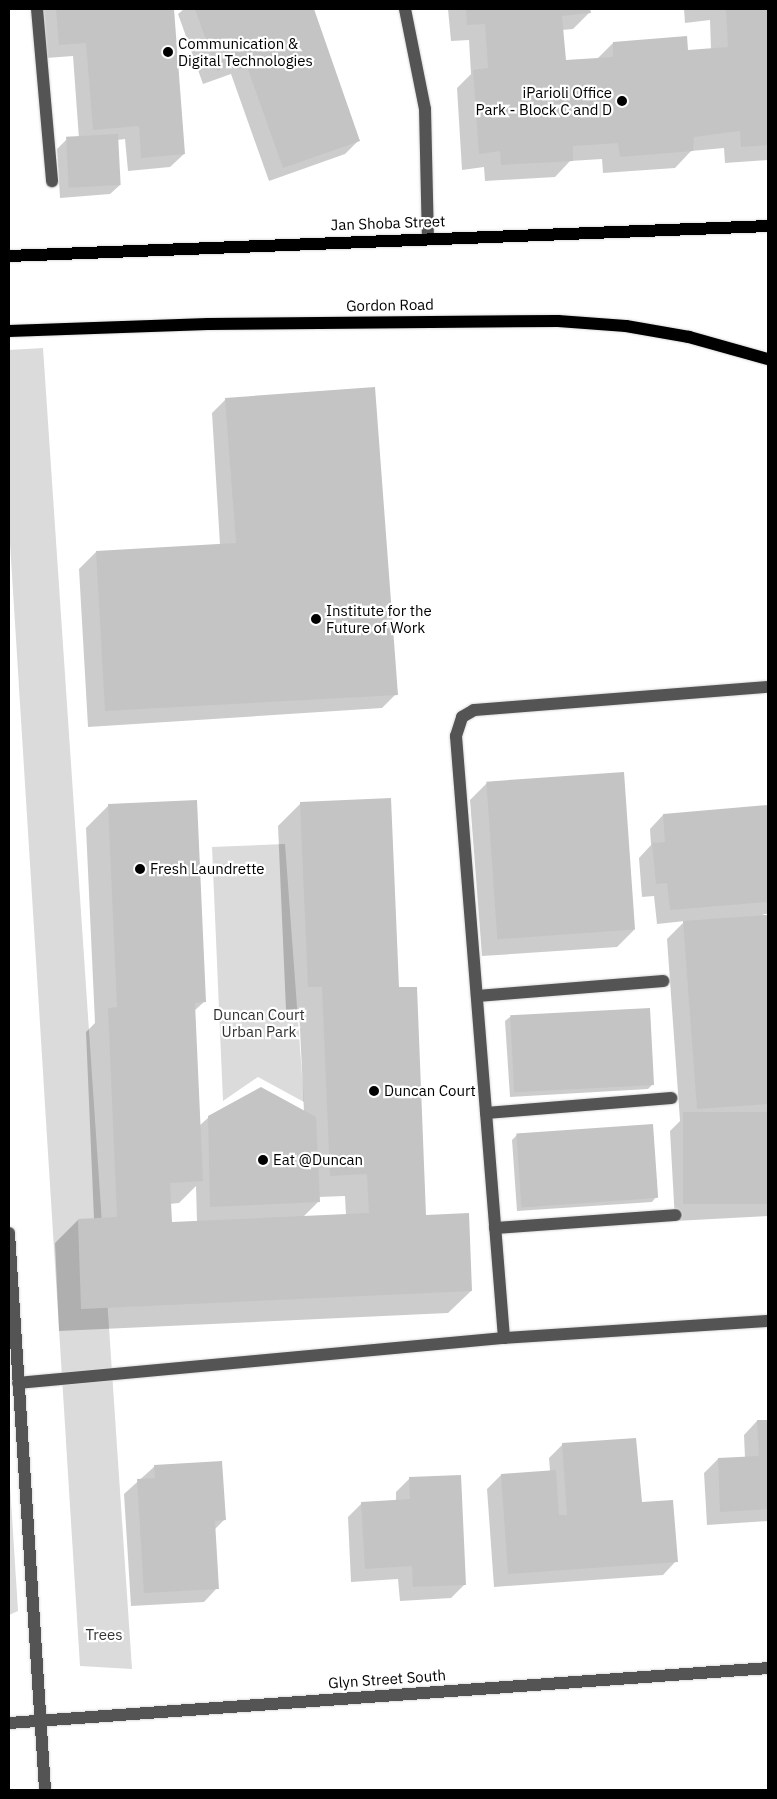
<!DOCTYPE html>
<style>
body{margin:0}
#map{position:relative;width:777px;height:1799px;overflow:hidden;background:#fff;font-family:"IBM Plex Sans",sans-serif}
div>[style]{position:absolute}
.green>*{inset:0;background:#dbdbdb}
.shadow>*{inset:0;background:#0003}
.building>*{inset:0;background:#c4c4c4;transform-origin:0 0}
.roads{filter:drop-shadow(0 0 1px #dbdbdb) drop-shadow(0 0 1px #dbdbdb)}
.minor>*{height:12px;margin:-6px;padding:0 6px;transform-origin:6px;border-radius:6px;background:#545454}
.major>*{height:12px;margin:-6px;padding:0 6px;transform-origin:6px;border-radius:6px;background:#000}
.dots>*{width:14px;height:14px;translate:-50% -50%;box-sizing:border-box;border:2px solid #fff;border-radius:50%}
span{translate:-50% -50%;white-space:nowrap;text-align:center;line-height:1.15;-webkit-text-stroke:4.5px #fff;paint-order:stroke}
.poi-label{font-size:15px;color:#000}
.left{translate:0 -50%;text-align:left}
.right{translate:-100% -50%;text-align:right}
.street-label{font-size:15px;color:#000}
.park-label{font-size:15px;color:#323232}
.frame{position:absolute;inset:0;border:10px solid #000;pointer-events:none}
</style>
<div id="map">
<div class="green">
<div style="clip-path:polygon(43px 348px,132px 1669px,80px 1666px,9px 527px,9px 350px)"></div>
<div style="clip-path:polygon(285px 844px,304px 1102px,258px 1077px,223px 1101px,212px 847px)"></div>
<div style="clip-path:polygon(9px 1469px,18px 1611px,9px 1615px)"></div>
</div>
<div class="shadow">
<div style="clip-path:polygon(42px 9px,173px 9px,184px 154px,170px 167px,128px 171px,125px 139px,117px 140px,120px 185px,110px 194px,60px 198px,57px 149px,66px 140px,79px 139px,73px 56px,46px 58px)"></div>
<div style="clip-path:polygon(184px 9px,313px 9px,359px 140px,345px 154px,269px 181px,231px 74px,203px 84px,178px 14px)"></div>
<div style="clip-path:polygon(448px 9px,589px 9px,589px 13px,573px 29px,562px 30px,564px 62px,597px 59px,613px 43px,687px 52px,711px 50px,710px 20px,685px 23px,684px 9px,768px 9px,768px 160px,725px 163px,724px 148px,691px 151px,675px 168px,603px 173px,602px 159px,570px 161px,555px 177px,485px 181px,484px 167px,462px 170px,457px 88px,471px 74px,469px 40px,451px 41px)"></div>
<div style="clip-path:polygon(226px 399px,396px 694px,382px 708px,88px 727px,79px 569px,96px 552px,220px 545px,212px 413px)"></div>
<div style="clip-path:polygon(487px 783px,634px 930px,617px 947px,482px 956px,470px 800px)"></div>
<div style="clip-path:polygon(evenodd,301px 803px,398px 989px,425px 1216px,471px 1291px,448px 1313px,59px 1331px,55px 1243px,78px 1220px,94px 1219px,86px 1032px,95px 1023px,86px 828px,109px 805px,204px 1002px,194px 1011px,199px 1126px,209px 1117px,304px 1112px,299px 1009px,286px 1010px,278px 826px,301px 803px,196px 1186px,197px 1222px,170px 1223px,169px 1204px,179px 1203px,196px 1186px,301px 803px,345px 1196px,346px 1215px,303px 1217px,318px 1202px,318px 1197px,345px 1196px)"></div>
<div style="clip-path:polygon(768px 806px,768px 914px,762px 914px,768px 916px,768px 1216px,675px 1221px,670px 1131px,680px 1121px,667px 939px,685px 921px,657px 924px,654px 896px,642px 897px,639px 858px,651px 845px,650px 829px,663px 815px)"></div>
<div style="clip-path:polygon(510px 1017px,653px 1084px,648px 1089px,510px 1097px,505px 1021px)"></div>
<div style="clip-path:polygon(517px 1135px,656px 1197px,652px 1202px,517px 1211px,512px 1140px)"></div>
<div style="clip-path:polygon(757px 1421px,768px 1421px,768px 1521px,707px 1525px,704px 1473px,718px 1459px,745px 1458px,744px 1435px)"></div>
<div style="clip-path:polygon(563px 1444px,640px 1504px,676px 1561px,663px 1575px,494px 1587px,487px 1489px,501px 1475px,550px 1471px,549px 1458px)"></div>
<div style="clip-path:polygon(155px 1466px,224px 1520px,214px 1530px,217px 1588px,204px 1602px,131px 1606px,124px 1494px)"></div>
<div style="clip-path:polygon(410px 1478px,465px 1584px,451px 1598px,400px 1601px,398px 1579px,351px 1582px,348px 1517px,362px 1503px,396px 1501px,396px 1492px)"></div>
</div>
<div class="building">
<div style="clip-path:polygon(56px 9px,174px 9px,185px 154px,141px 158px,139px 126px,93px 130px,86px 43px,59px 45px)"></div>
<div style="clip-path:polygon(195px 9px,314px 9px,360px 141px,283px 168px,245px 61px,217px 71px)"></div>
<div style="clip-path:polygon(466px 9px,590px 9px,591px 13px,562px 16px,566px 60px,613px 57px,613px 42px,687px 36px,688px 50px,728px 47px,726px 9px,768px 9px,768px 145px,741px 147px,740px 131px,694px 137px,693px 151px,620px 157px,618px 143px,573px 146px,573px 161px,501px 165px,500px 151px,479px 154px,473px 70px,488px 68px,485px 24px,467px 25px)"></div>
<div style="left:118px;top:134px;width:51px;height:52px;rotate:87deg"></div>
<div style="clip-path:polygon(375px 387px,398px 695px,105px 711px,96px 551px,236px 543px,225px 398px)"></div>
<div style="left:624px;top:772px;width:158px;height:138px;rotate:86deg"></div>
<div style="clip-path:polygon(391px 798px,399px 987px,417px 987px,426px 1215px,469px 1213px,472px 1291px,81px 1309px,78px 1219px,117px 1217px,108px 1008px,117px 1007px,108px 804px,197px 800px,206px 1002px,195px 1003px,203px 1181px,170px 1183px,172px 1222px,369px 1213px,367px 1174px,330px 1176px,322px 987px,308px 987px,300px 802px)"></div>
<div style="clip-path:polygon(768px 805px,768px 902px,670px 910px,667px 883px,656px 884px,652px 843px,665px 842px,663px 814px)"></div>
<div style="clip-path:polygon(768px 915px,768px 1104px,697px 1109px,683px 921px)"></div>
<div style="left:650px;top:1008px;width:77px;height:140px;rotate:87deg"></div>
<div style="clip-path:polygon(261px 1087px,316px 1117px,320px 1202px,210px 1207px,208px 1116px)"></div>
<div style="left:768px;top:1112px;width:92px;height:85px;rotate:90deg"></div>
<div style="left:653px;top:1124px;width:74px;height:137px;rotate:86deg"></div>
<div style="clip-path:polygon(757px 1420px,768px 1420px,768px 1509px,720px 1512px,718px 1458px,759px 1456px)"></div>
<div style="clip-path:polygon(636px 1438px,642px 1502px,673px 1500px,678px 1562px,508px 1574px,501px 1474px,556px 1470px,559px 1515px,567px 1515px,562px 1443px)"></div>
<div style="clip-path:polygon(222px 1461px,226px 1520px,215px 1521px,219px 1589px,144px 1593px,137px 1479px,155px 1478px,154px 1465px)"></div>
<div style="clip-path:polygon(461px 1475px,466px 1585px,413px 1587px,412px 1566px,365px 1569px,361px 1502px,410px 1499px,409px 1477px)"></div>
</div>
<div class="roads">
<div class="minor">
<div style="left:37px;top:9px;width:173px;rotate:85deg"></div>
<div style="left:405px;top:9px;width:102px;rotate:78.7deg"></div>
<div style="left:425px;top:109px;width:129px;rotate:88.7deg"></div>
<div style="left:477px;top:996px;width:187px;rotate:-4.6deg"></div>
<div style="left:486px;top:1113px;width:186px;rotate:-4.6deg"></div>
<div style="left:495px;top:1228px;width:181px;rotate:-4.1deg"></div>
<div style="left:9px;top:1233px;width:558px;rotate:86.3deg"></div>
<div style="left:504px;top:1338px;width:604px;rotate:-94.56deg"></div>
<div style="left:456px;top:736px;width:20px;rotate:-72deg"></div>
<div style="left:462px;top:717px;width:14px;rotate:-30deg"></div>
<div style="left:474px;top:710px;width:295px;rotate:-4.5deg"></div>
<div style="left:18px;top:1383px;width:488px;rotate:-5.3deg"></div>
<div style="left:504px;top:1338px;width:265px;rotate:-3.7deg"></div>
<div style="left:9px;top:1723px;width:761px;rotate:-4.14deg"></div>
</div>
<div class="major">
<div style="left:9px;top:256px;width:760px;rotate:-2.26deg"></div>
<div style="left:9px;top:331px;width:199px;rotate:-2deg"></div>
<div style="left:208px;top:324px;width:350px;rotate:-0.5deg"></div>
<div style="left:558px;top:321px;width:68px;rotate:4.2deg"></div>
<div style="left:626px;top:326px;width:64px;rotate:9.9deg"></div>
<div style="left:689px;top:337px;width:82px;rotate:15.6deg"></div>
</div>
</div>
<div class="dots">
<div style="left:168px;top:52px;background:#000"></div>
<div style="left:622px;top:101px;background:#000"></div>
<div style="left:316px;top:619px;background:#000"></div>
<div style="left:140px;top:869px;background:#000"></div>
<div style="left:374px;top:1091px;background:#000"></div>
<div style="left:263px;top:1160px;background:#000"></div>
</div>
<div class="poi-label">
<span class="left" style="left:178px;top:52px">Communication &amp;<br>Digital Technologies</span>
<span class="right" style="left:612px;top:101px">iParioli Office<br>Park - Block C and D</span>
<span class="left" style="left:326px;top:619px">Institute for the<br>Future of Work</span>
<span class="left" style="left:150px;top:869px">Fresh Laundrette</span>
<span class="left" style="left:384px;top:1091px">Duncan Court</span>
<span class="left" style="left:273px;top:1160px">Eat @Duncan</span>
</div>
<div class="street-label">
<span style="left:388px;top:223px;rotate:-2deg">Jan Shoba Street</span>
<span style="left:390px;top:305px;rotate:-1deg">Gordon Road</span>
<span style="left:387px;top:1679px;rotate:-4deg">Glyn Street South</span>
</div>
<div class="park-label">
<span style="left:259px;top:1023px">Duncan Court<br>Urban Park</span>
<span style="left:104px;top:1635px">Trees</span>
</div>
<div class="frame"></div>
</div>
